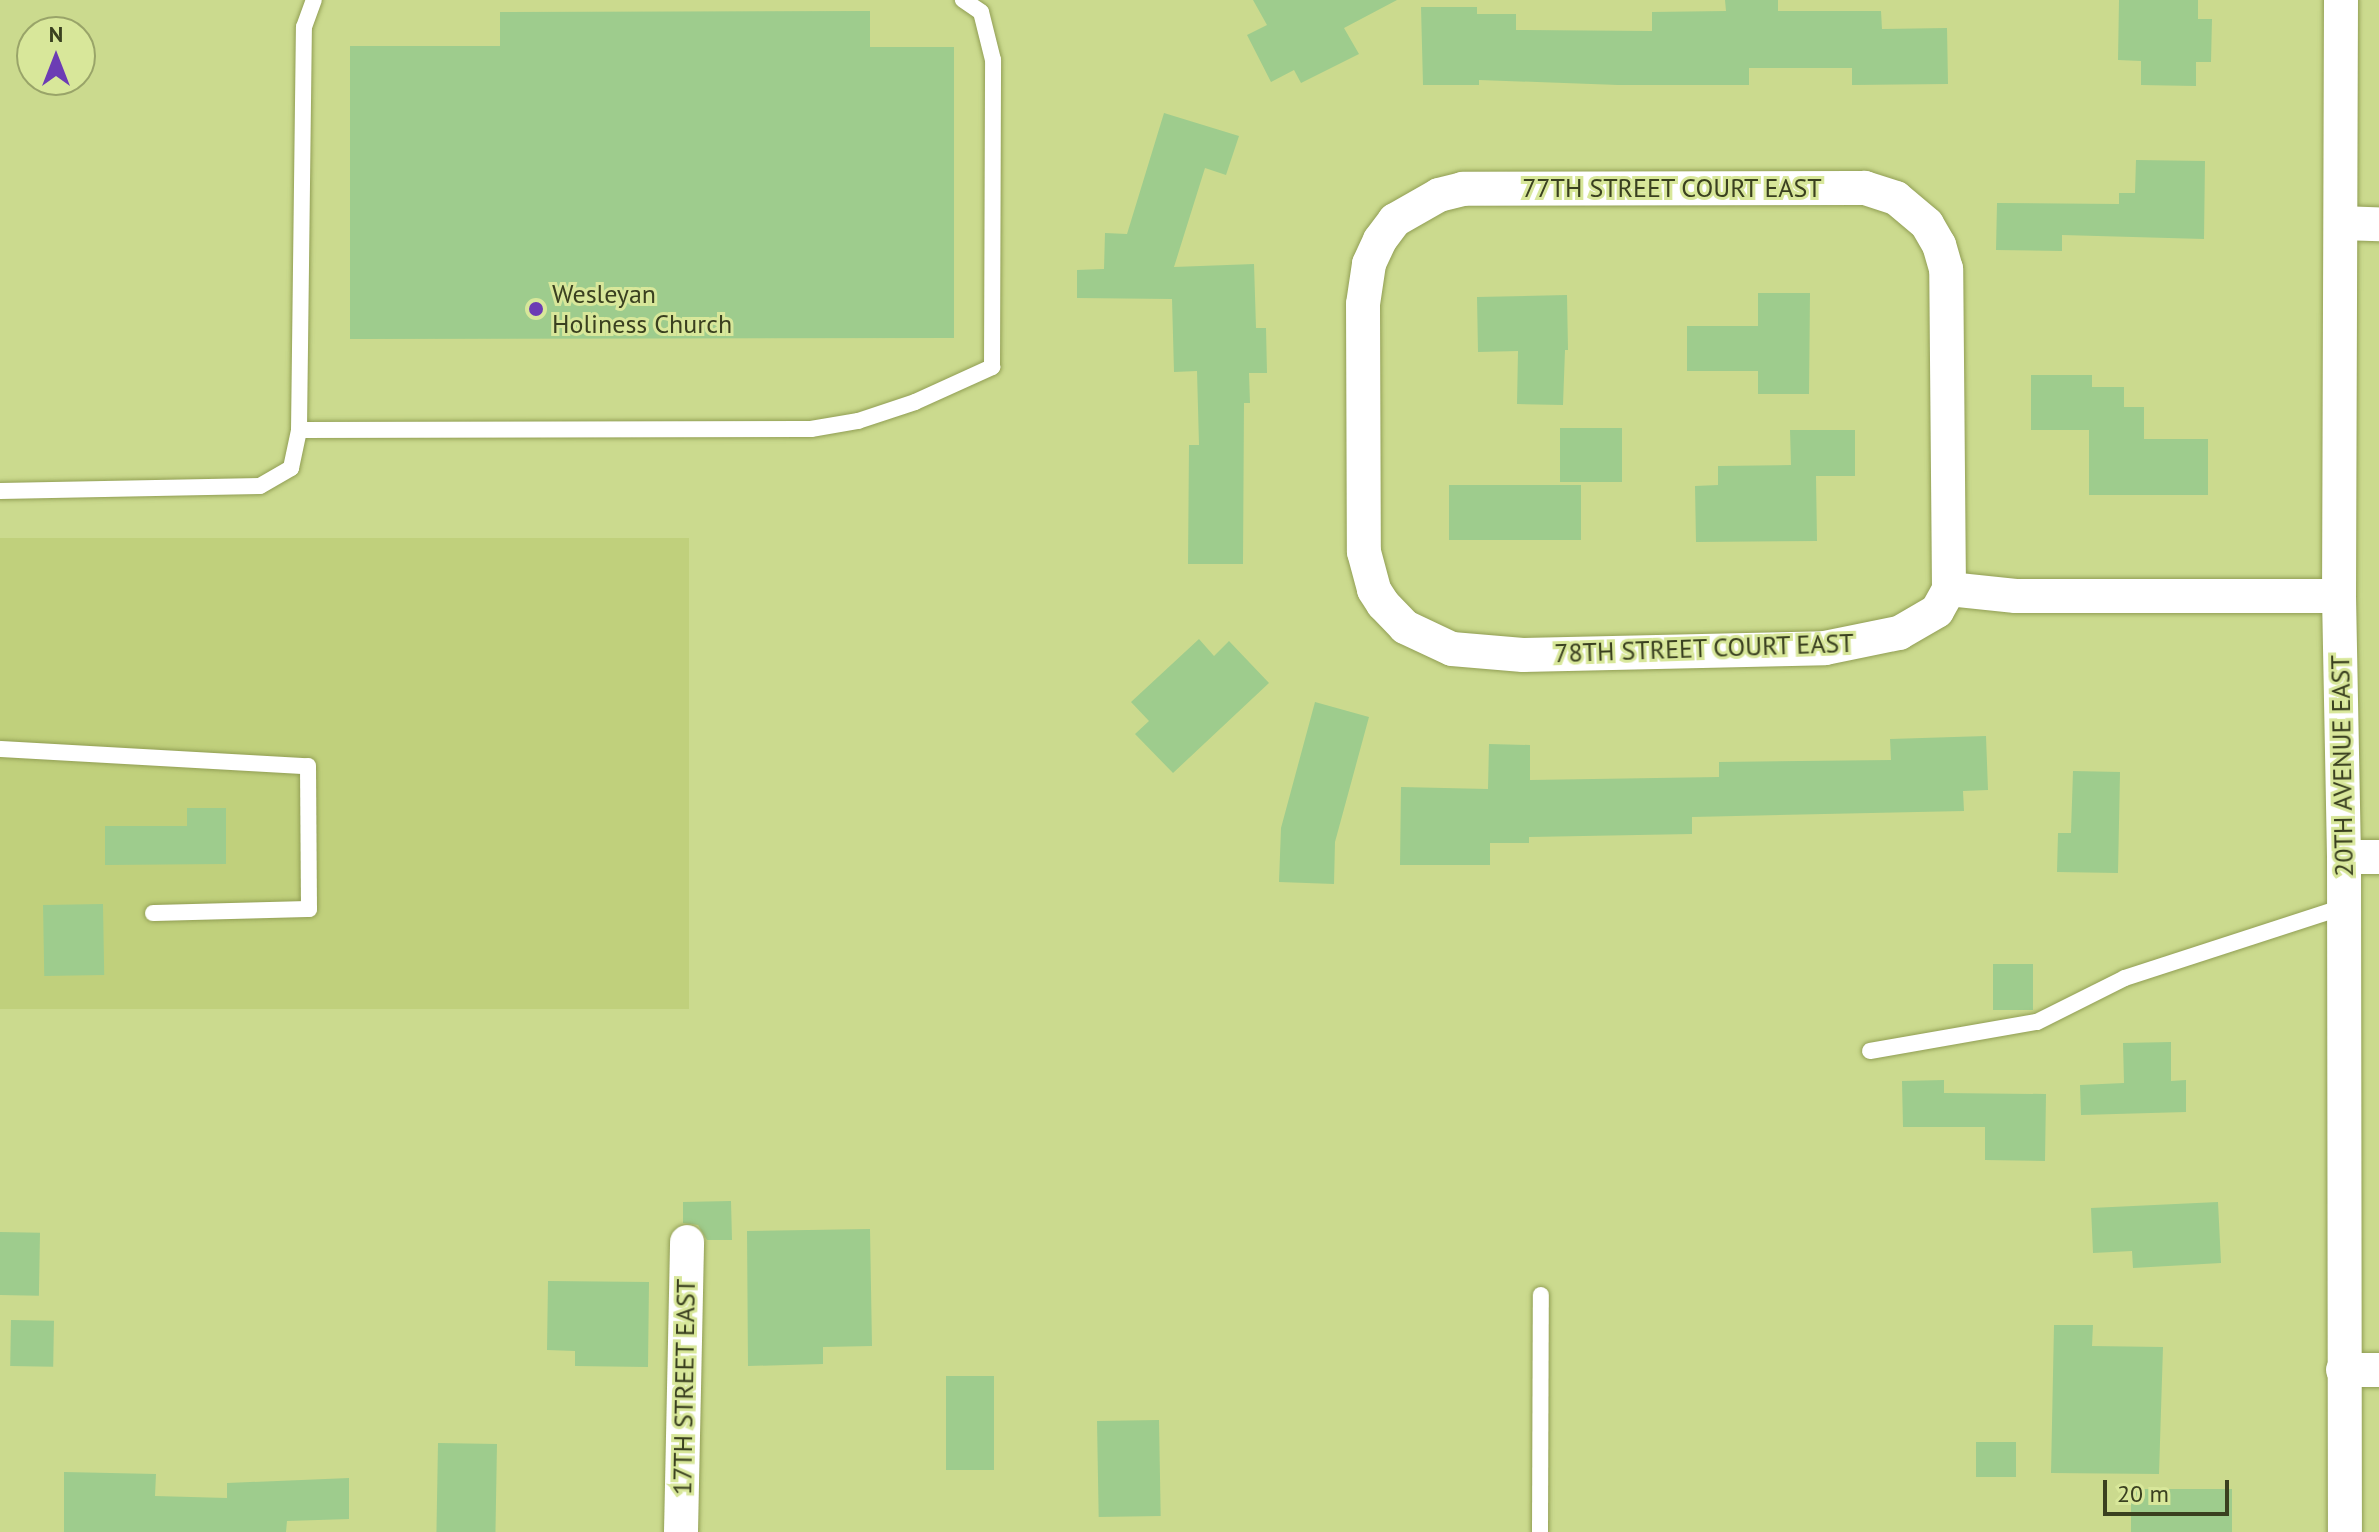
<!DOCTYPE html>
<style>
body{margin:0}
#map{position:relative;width:2379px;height:1532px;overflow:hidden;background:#cbda8e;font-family:"PT Sans",sans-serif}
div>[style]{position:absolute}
.built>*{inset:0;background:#c0d07c;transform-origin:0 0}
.building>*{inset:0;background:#9ecc8d;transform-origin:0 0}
.roads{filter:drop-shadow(0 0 2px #919e54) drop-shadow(0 0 2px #919e54)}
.service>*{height:16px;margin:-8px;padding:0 8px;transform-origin:8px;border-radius:8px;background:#fff}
.minor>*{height:34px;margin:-17px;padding:0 17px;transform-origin:17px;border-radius:17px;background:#fff}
.dots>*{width:22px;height:22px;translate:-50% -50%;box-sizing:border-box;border:4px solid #d8e79a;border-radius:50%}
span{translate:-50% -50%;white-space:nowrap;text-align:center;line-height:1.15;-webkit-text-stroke:6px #d8e79a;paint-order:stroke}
.street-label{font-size:26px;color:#3a4020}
.poi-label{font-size:26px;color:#3a4020}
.left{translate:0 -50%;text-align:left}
.north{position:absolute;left:16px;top:16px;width:80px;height:80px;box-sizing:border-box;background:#d8e79a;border:2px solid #99a469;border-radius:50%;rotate:0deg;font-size:22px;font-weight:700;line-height:32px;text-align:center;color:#3a4020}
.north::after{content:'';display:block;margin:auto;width:28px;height:36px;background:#6c3cb4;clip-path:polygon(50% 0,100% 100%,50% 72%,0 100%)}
.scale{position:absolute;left:2103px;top:1480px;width:126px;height:36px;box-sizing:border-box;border:4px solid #3a4020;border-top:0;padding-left:10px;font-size:24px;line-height:28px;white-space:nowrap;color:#3a4020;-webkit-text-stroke:6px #d8e79a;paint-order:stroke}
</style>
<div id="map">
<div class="built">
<div style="left:0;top:538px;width:689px;height:471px"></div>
</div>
<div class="building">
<div style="clip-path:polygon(1253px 0,1397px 0,1344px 28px,1359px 54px,1301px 83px,1294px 70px,1271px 82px,1247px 35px,1267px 25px)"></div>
<div style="clip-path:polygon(1725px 0,1778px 0,1778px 11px,1881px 11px,1882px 29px,1947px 28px,1948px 84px,1852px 85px,1852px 68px,1749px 68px,1749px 85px,1618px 85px,1479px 80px,1479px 85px,1423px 85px,1421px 7px,1477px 7px,1477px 14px,1516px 14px,1516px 30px,1652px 31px,1652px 12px,1726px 11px)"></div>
<div style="clip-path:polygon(2119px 0,2198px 0,2198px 19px,2212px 19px,2211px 62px,2196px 62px,2196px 86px,2141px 85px,2141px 61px,2118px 60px)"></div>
<div style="clip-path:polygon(870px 11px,870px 47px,954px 47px,954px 338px,350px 339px,350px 46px,500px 46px,500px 12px)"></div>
<div style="clip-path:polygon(1164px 113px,1239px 136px,1226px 175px,1205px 168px,1174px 267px,1254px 264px,1256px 328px,1266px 328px,1267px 373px,1249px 373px,1250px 403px,1244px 403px,1243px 564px,1188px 564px,1189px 445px,1199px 445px,1197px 371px,1174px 372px,1172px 299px,1077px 298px,1077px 270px,1104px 269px,1105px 233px,1127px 234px)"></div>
<div style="clip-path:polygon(2136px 160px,2205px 161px,2204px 239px,2062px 235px,2062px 251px,1996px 250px,1997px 203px,2119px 204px,2119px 193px,2135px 193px)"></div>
<div style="clip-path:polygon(1758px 293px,1810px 293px,1809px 394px,1758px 394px,1758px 371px,1687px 371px,1687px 326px,1758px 326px)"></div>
<div style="clip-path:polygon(1567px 295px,1568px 350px,1565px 350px,1563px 405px,1517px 404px,1518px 351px,1478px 352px,1477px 297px)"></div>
<div style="clip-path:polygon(2031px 375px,2092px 375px,2092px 387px,2124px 387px,2124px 407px,2144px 407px,2144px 439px,2208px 439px,2208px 495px,2089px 495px,2089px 430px,2031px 430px)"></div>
<div style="left:1622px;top:428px;width:54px;height:62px;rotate:90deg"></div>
<div style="clip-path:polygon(1790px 430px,1855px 430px,1855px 476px,1816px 476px,1817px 541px,1696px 542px,1695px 486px,1718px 485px,1718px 466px,1791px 465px)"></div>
<div style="left:1449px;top:485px;width:132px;height:55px"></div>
<div style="clip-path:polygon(1199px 639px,1214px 656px,1229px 641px,1269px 683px,1173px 773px,1135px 734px,1149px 721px,1131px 702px)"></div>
<div style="clip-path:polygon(1315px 702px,1369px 717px,1335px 842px,1334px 884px,1279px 882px,1281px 828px)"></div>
<div style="clip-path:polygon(1986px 736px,1988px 790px,1963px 791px,1964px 811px,1692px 817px,1692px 834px,1529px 837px,1529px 843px,1490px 843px,1490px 865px,1400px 865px,1401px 787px,1488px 789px,1489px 744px,1530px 745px,1530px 780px,1719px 777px,1719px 762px,1891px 760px,1890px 739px)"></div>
<div style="clip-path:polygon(2073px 771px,2120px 772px,2118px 873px,2057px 872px,2058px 833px,2071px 833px)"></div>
<div style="clip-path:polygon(187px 808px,226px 808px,226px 864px,105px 865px,105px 826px,187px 826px)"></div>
<div style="left:103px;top:904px;width:71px;height:60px;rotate:89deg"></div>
<div style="left:1993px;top:964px;width:40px;height:46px"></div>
<div style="clip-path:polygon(2171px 1042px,2171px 1081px,2186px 1080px,2186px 1112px,2081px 1115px,2080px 1085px,2124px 1083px,2123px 1043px)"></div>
<div style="clip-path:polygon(1944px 1080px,1944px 1093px,2046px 1094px,2045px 1161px,1985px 1160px,1985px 1127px,1903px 1127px,1902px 1081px)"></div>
<div style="clip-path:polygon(731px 1201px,732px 1240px,707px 1240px,698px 1225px,683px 1223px,683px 1202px)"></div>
<div style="clip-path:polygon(2218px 1202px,2221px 1263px,2133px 1268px,2132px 1251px,2093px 1253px,2091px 1208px)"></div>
<div style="clip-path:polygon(870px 1229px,872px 1346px,823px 1347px,823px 1364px,748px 1366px,747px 1231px)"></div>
<div style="left:0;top:1232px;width:40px;height:63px;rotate:1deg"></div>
<div style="clip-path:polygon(548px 1281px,649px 1282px,648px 1367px,575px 1366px,575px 1351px,547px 1350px)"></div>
<div style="left:11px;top:1320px;width:43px;height:46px;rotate:1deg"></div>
<div style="clip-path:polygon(2054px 1325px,2093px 1325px,2092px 1346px,2163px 1347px,2159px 1474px,2051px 1473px)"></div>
<div style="left:946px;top:1376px;width:48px;height:94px"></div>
<div style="left:1159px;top:1420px;width:96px;height:62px;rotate:89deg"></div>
<div style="left:1976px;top:1442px;width:40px;height:35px"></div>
<div style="left:438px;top:1443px;width:59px;height:89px;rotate:1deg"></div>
<div style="clip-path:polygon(64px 1472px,156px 1474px,155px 1496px,227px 1498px,227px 1483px,349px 1478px,349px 1519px,287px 1521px,286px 1532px,64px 1532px)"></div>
<div style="left:2131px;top:1489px;width:101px;height:43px"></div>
</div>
<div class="roads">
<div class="service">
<div style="left:299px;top:430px;width:512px;rotate:-0.11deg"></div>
<div style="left:811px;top:429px;width:48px;rotate:-9.7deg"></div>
<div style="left:858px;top:421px;width:60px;rotate:-18.4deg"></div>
<div style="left:915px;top:402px;width:85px;rotate:-24.4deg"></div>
<div style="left:992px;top:367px;width:307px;rotate:-89.8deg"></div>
<div style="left:993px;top:60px;width:49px;rotate:-104deg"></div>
<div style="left:981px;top:12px;width:22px;rotate:-146deg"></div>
<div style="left:0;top:491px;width:260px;rotate:-1.1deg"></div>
<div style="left:260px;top:486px;width:36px;rotate:-30deg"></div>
<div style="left:291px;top:468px;width:39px;rotate:-78deg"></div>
<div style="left:299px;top:430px;width:403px;rotate:-89.3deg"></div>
<div style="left:304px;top:27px;width:29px;rotate:-70deg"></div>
<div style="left:0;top:749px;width:308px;rotate:3.2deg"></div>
<div style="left:308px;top:766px;width:143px;rotate:89.6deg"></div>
<div style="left:309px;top:909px;width:156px;rotate:178.5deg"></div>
<div style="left:1870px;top:1051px;width:169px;rotate:-9.9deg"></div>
<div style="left:2037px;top:1022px;width:98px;rotate:-26.6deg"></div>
<div style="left:2125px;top:978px;width:230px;rotate:-18deg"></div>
<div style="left:1540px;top:1532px;width:237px;rotate:-89.8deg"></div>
</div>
<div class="minor">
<div style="left:2341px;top:0;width:596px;rotate:90.19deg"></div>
<div style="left:2339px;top:596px;width:261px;rotate:88.9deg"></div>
<div style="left:2344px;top:857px;width:675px;rotate:89.92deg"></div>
<div style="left:2342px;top:223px;width:37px;rotate:2deg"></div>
<div style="left:1949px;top:589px;width:320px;rotate:-90.5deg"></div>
<div style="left:1946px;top:269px;width:25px;rotate:-106deg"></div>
<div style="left:1939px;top:245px;width:24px;rotate:-120deg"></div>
<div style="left:1927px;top:224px;width:40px;rotate:-140deg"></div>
<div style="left:1896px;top:198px;width:33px;rotate:-162deg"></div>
<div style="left:1865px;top:188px;width:402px;rotate:179.9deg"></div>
<div style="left:1463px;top:189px;width:25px;rotate:166deg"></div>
<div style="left:1439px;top:195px;width:51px;rotate:150.4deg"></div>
<div style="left:1395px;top:220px;width:25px;rotate:127deg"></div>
<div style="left:1380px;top:240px;width:26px;rotate:115deg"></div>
<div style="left:1369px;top:264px;width:40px;rotate:98.5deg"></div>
<div style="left:1363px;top:304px;width:248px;rotate:89.8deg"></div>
<div style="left:1364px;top:552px;width:39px;rotate:75deg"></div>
<div style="left:1374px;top:590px;width:17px;rotate:57deg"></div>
<div style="left:1383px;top:604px;width:32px;rotate:46deg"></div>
<div style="left:1405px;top:627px;width:52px;rotate:25.1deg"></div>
<div style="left:1452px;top:649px;width:71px;rotate:4.8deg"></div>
<div style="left:1523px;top:655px;width:302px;rotate:-1.3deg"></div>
<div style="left:1825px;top:648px;width:76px;rotate:-11.5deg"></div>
<div style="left:1899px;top:633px;width:44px;rotate:-30.1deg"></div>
<div style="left:1937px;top:611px;width:25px;rotate:-61deg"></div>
<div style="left:1949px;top:589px;width:67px;rotate:6deg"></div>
<div style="left:2016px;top:596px;width:323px"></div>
<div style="left:2344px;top:857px;width:35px"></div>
<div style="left:2343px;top:1370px;width:36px"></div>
<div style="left:681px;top:1532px;width:290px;rotate:-88.8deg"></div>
</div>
</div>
<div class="dots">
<div style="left:536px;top:309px;background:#6c3cb4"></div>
</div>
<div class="street-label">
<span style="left:1672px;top:188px">77TH STREET COURT EAST</span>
<span style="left:1704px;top:648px;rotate:-2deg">78TH STREET COURT EAST</span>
<span style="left:2342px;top:766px;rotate:-91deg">20TH AVENUE EAST</span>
<span style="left:684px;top:1387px;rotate:-89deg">17TH STREET EAST</span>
</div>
<div class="poi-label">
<span class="left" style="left:552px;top:309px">Wesleyan<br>Holiness Church</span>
</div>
<div class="north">N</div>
<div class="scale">20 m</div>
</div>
